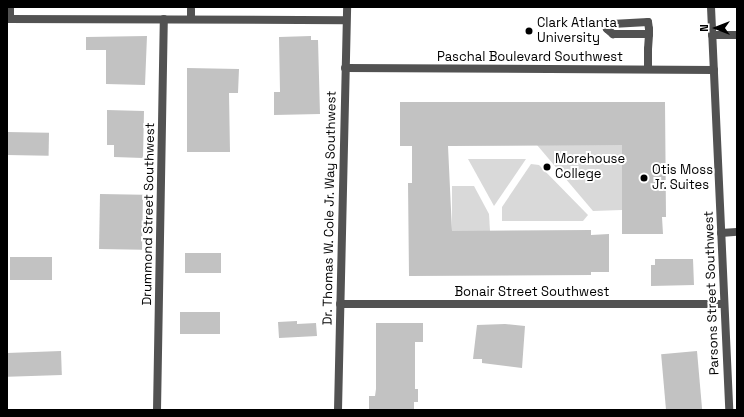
<!DOCTYPE html>
<style>
body{margin:0}
#map{position:relative;width:744px;height:417px;overflow:hidden;background:#fff;font-family:"Space Grotesk",sans-serif}
div>[style]{position:absolute}
.green>*{inset:0;background:#d9d9d9}
.building>*{inset:0;background:#c2c2c2;transform-origin:0 0}
.lane>*{height:8px;margin:-4px;padding:0 4px;transform-origin:4px;border-radius:4px;background:#525252}
.street>*{height:8px;margin:-4px;padding:0 4px;transform-origin:4px;border-radius:4px;background:#525252}
.dots>*{width:11px;height:11px;translate:-50% -50%;box-sizing:border-box;border:2px solid #fff;border-radius:50%}
span{translate:-50% -50%;white-space:nowrap;text-align:center;line-height:1.15;-webkit-text-stroke:4px #fff;paint-order:stroke}
.poi-label{font-size:13px;color:#000}
.left{translate:0 -50%;text-align:left}
.street-label{font-size:13px;color:#000}
.frame{position:absolute;inset:0;border:8px solid #000;pointer-events:none}
.north{position:absolute;left:696px;top:8px;width:40px;height:40px;-webkit-text-stroke:3px #fff;paint-order:stroke;rotate:270deg;font-size:11px;font-weight:700;line-height:16px;text-align:center;color:#000}
.north::after{content:'';display:block;margin:auto;width:14px;height:18px;background:#000;clip-path:polygon(50% 0,100% 100%,50% 72%,0 100%)}
</style>
<div id="map">
<div class="green">
<div style="clip-path:polygon(537px 145px,622px 145px,622px 210px,593px 211px)"></div>
<div style="clip-path:polygon(468px 159px,526px 159px,494px 206px)"></div>
<div style="clip-path:polygon(531px 164px,539px 165px,588px 215px,583px 221px,502px 221px,502px 207px)"></div>
<div style="clip-path:polygon(452px 186px,474px 186px,489px 214px,490px 231px,452px 231px)"></div>
</div>
<div class="building">
<div style="clip-path:polygon(147px 36px,145px 85px,106px 84px,106px 50px,86px 50px,86px 37px)"></div>
<div style="clip-path:polygon(311px 36px,311px 40px,318px 40px,320px 114px,274px 115px,274px 92px,280px 92px,279px 37px)"></div>
<div style="clip-path:polygon(187px 68px,239px 69px,238px 93px,229px 93px,230px 152px,187px 152px)"></div>
<div style="clip-path:polygon(400px 102px,665px 102px,666px 217px,662px 217px,663px 234px,622px 234px,622px 145px,448px 146px,452px 231px,591px 230px,591px 235px,609px 234px,609px 272px,591px 272px,591px 275px,409px 276px,408px 183px,412px 183px,412px 146px,400px 146px)"></div>
<div style="clip-path:polygon(107px 110px,144px 111px,143px 158px,114px 157px,114px 145px,107px 145px)"></div>
<div style="left:7px;top:132px;width:42px;height:23px;rotate:1deg"></div>
<div style="left:100px;top:194px;width:43px;height:55px;rotate:1deg"></div>
<div style="left:185px;top:253px;width:36px;height:20px"></div>
<div style="left:10px;top:257px;width:42px;height:23px"></div>
<div style="clip-path:polygon(655px 259px,693px 259px,694px 285px,651px 286px,651px 265px,655px 265px)"></div>
<div style="left:180px;top:312px;width:40px;height:22px"></div>
<div style="clip-path:polygon(297px 321px,297px 324px,316px 323px,317px 336px,279px 338px,278px 322px)"></div>
<div style="clip-path:polygon(376px 323px,423px 323px,423px 342px,415px 342px,415px 389px,418px 389px,418px 402px,414px 402px,414px 410px,369px 410px,369px 396px,375px 396px,376px 389px)"></div>
<div style="clip-path:polygon(505px 324px,525px 326px,522px 368px,482px 363px,482px 359px,473px 359px,477px 325px)"></div>
<div style="left:61px;top:351px;width:24px;height:54px;rotate:88deg"></div>
<div style="left:697px;top:351px;width:59px;height:36px;rotate:85deg"></div>
</div>
<div class="lane">
<div style="left:191px;top:9px;width:10px;rotate:90deg"></div>
<div style="left:648px;top:69px;width:20px;rotate:-90deg"></div>
<div style="left:648px;top:49px;width:15px;rotate:-86deg"></div>
<div style="left:649px;top:34px;width:5px;rotate:-90deg"></div>
<div style="left:649px;top:29px;width:7px;rotate:-98deg"></div>
<div style="left:648px;top:22px;width:36px;rotate:177deg"></div>
<div style="left:612px;top:24px;width:7px;rotate:135deg"></div>
<div style="left:607px;top:29px;width:8px;rotate:40deg"></div>
<div style="left:613px;top:34px;width:36px"></div>
</div>
<div class="street">
<div style="left:10px;top:7px;width:12px;rotate:90deg"></div>
<div style="left:711px;top:7px;width:403px;rotate:87.4deg"></div>
<div style="left:7px;top:19px;width:339px;rotate:0.2deg"></div>
<div style="left:712px;top:35px;width:25px"></div>
<div style="left:345px;top:68px;width:369px;rotate:0.3deg"></div>
<div style="left:721px;top:233px;width:16px;rotate:-4deg"></div>
<div style="left:340px;top:304px;width:384px"></div>
<div style="left:157px;top:410px;width:391px;rotate:-89deg"></div>
<div style="left:338px;top:410px;width:403px;rotate:-88.7deg"></div>
</div>
<div class="dots">
<div style="left:529px;top:31px;background:#000"></div>
<div style="left:547px;top:167px;background:#000"></div>
<div style="left:644px;top:178px;background:#000"></div>
</div>
<div class="poi-label">
<span class="left" style="left:537px;top:31px">Clark Atlanta<br>University</span>
<span class="left" style="left:555px;top:167px">Morehouse<br>College</span>
<span class="left" style="left:652px;top:178px">Otis Moss<br>Jr. Suites</span>
</div>
<div class="street-label">
<span style="left:530px;top:57px">Paschal Boulevard Southwest</span>
<span style="left:330px;top:208px;rotate:-89deg">Dr. Thomas W. Cole Jr. Way Southwest</span>
<span style="left:149px;top:214px;rotate:-89deg">Drummond Street Southwest</span>
<span style="left:532px;top:292px">Bonair Street Southwest</span>
<span style="left:712px;top:293px;rotate:-92deg">Parsons Street Southwest</span>
</div>
<div class="frame"></div>
<div class="north">N</div>
</div>
